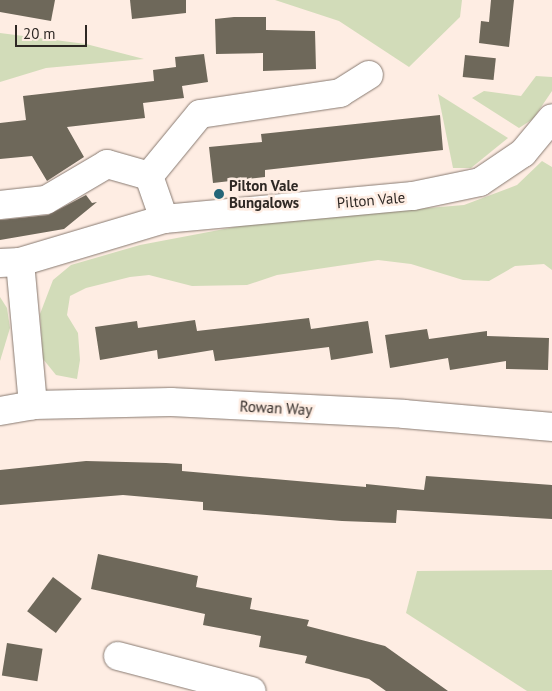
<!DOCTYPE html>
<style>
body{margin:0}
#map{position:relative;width:552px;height:691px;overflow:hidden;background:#feede3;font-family:"PT Sans",sans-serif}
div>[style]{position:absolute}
.green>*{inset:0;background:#d2dcb9}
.building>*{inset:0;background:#6e685a;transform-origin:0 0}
.roads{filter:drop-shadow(0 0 1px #887a71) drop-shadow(0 0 1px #887a71)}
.street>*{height:28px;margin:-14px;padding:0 14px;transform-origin:14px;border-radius:14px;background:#fff}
.dots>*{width:14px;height:14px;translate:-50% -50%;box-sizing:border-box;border:2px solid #feede3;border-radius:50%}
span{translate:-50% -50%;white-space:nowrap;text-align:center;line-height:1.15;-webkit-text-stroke:5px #feede3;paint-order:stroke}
.poi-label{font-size:15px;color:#2e2824;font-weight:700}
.left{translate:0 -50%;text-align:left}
.street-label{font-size:15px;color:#2e2824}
.scale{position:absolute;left:15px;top:25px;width:72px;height:22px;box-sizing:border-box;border:2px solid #2e2824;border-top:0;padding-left:6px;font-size:15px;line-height:18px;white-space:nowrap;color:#2e2824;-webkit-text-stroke:4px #feede3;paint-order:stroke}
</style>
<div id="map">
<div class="green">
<div style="clip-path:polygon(275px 0,462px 0,460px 17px,409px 67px,339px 21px)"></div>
<div style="clip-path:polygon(0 33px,86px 44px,144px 59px,46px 68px,0 82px)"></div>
<div style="clip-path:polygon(536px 76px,552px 77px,552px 91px,533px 119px,519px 128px,472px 98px,484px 91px,521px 96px)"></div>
<div style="clip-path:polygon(438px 94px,508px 138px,471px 168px,453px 168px)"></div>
<div style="clip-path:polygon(542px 161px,552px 167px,552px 270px,544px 264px,515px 266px,489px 281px,463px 280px,411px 264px,378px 260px,277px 275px,247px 285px,192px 286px,149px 275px,130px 277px,86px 288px,70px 296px,67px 315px,78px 333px,80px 360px,77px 379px,56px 375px,43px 359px,40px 314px,53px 280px,71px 265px,140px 245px,261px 222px,464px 205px,517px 185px)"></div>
<div style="clip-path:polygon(0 297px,7px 308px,10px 328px,0 361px)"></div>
<div style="clip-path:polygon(552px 570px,552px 691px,527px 691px,406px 613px,417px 571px)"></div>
</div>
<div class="building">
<div style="clip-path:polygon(0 0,55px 0,51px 21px,0 12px)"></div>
<div style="clip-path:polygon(130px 0,186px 0,186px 13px,132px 19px)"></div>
<div style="clip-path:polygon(491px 0,514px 0,509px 47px,479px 43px,481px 21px,489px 22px)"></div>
<div style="clip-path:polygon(234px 17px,266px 17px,266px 30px,315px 31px,316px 69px,263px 71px,263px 53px,216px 54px,215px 19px)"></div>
<div style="clip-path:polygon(204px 54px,208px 82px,182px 86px,184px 98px,143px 103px,145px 118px,67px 127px,84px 157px,47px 181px,32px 156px,0 159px,0 123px,26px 120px,23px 96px,154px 81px,153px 70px,176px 67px,175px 57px)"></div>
<div style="left:465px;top:55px;width:31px;height:22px;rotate:6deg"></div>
<div style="clip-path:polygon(440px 115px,443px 150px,265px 170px,265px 177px,213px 183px,209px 147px,262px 142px,261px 134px)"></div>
<div style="clip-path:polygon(86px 195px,92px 203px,97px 202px,64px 229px,0 240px,0 220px,48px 215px)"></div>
<div style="clip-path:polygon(309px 318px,311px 329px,368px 321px,373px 353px,331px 360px,329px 347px,215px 361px,213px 350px,158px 359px,157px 350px,100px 360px,95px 327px,137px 321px,138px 328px,195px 320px,197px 331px)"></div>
<div style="clip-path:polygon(427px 329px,429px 339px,487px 331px,487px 336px,549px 338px,548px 370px,506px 369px,506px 361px,450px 370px,448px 358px,390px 368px,385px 335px)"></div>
<div style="clip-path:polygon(86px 461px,166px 463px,182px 464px,182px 471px,366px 487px,366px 484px,424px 490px,426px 476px,552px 485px,552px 519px,397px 510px,396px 523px,342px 521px,203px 510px,203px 502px,123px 495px,0 505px,0 470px)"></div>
<div style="clip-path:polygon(98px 554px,198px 576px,196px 587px,252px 598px,250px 609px,309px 620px,307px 626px,385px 646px,448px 691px,386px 691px,369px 679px,305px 663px,307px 656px,259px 647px,261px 636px,203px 625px,205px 614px,91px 589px)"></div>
<div style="left:53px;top:577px;width:36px;height:43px;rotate:37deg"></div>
<div style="left:7px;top:643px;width:36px;height:33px;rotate:9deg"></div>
</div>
<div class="roads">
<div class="street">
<div style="left:0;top:205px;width:46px;rotate:-6.2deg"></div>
<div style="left:46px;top:200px;width:71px;rotate:-30.5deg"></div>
<div style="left:107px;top:164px;width:44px;rotate:15.9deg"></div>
<div style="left:164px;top:219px;width:46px;rotate:-109.2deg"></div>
<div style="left:149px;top:176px;width:80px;rotate:-50.6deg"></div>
<div style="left:200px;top:114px;width:142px;rotate:-8.5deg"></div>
<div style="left:340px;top:93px;width:34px;rotate:-32deg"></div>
<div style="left:20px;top:262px;width:144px;rotate:84.8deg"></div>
<div style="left:0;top:263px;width:20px;rotate:-3deg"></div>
<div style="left:20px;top:262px;width:150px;rotate:-16.6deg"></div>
<div style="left:164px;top:219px;width:250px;rotate:-5.3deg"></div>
<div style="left:413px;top:196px;width:68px;rotate:-11.8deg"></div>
<div style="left:480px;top:182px;width:52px;rotate:-34deg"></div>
<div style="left:523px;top:153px;width:45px;rotate:-50.4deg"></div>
<div style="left:0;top:411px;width:34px;rotate:-10deg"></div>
<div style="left:33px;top:405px;width:138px;rotate:-1.2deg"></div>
<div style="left:171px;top:402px;width:233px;rotate:2.9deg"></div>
<div style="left:404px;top:414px;width:149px;rotate:5deg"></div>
<div style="left:118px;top:656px;width:138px;rotate:14.7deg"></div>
</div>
</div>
<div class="dots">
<div style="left:219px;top:194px;background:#236578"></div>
</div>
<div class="poi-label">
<span class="left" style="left:229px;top:194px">Pilton Vale<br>Bungalows</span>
</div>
<div class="street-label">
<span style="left:371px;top:200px;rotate:-5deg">Pilton Vale</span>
<span style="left:276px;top:408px;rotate:3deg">Rowan Way</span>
</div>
<div class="scale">20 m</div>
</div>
